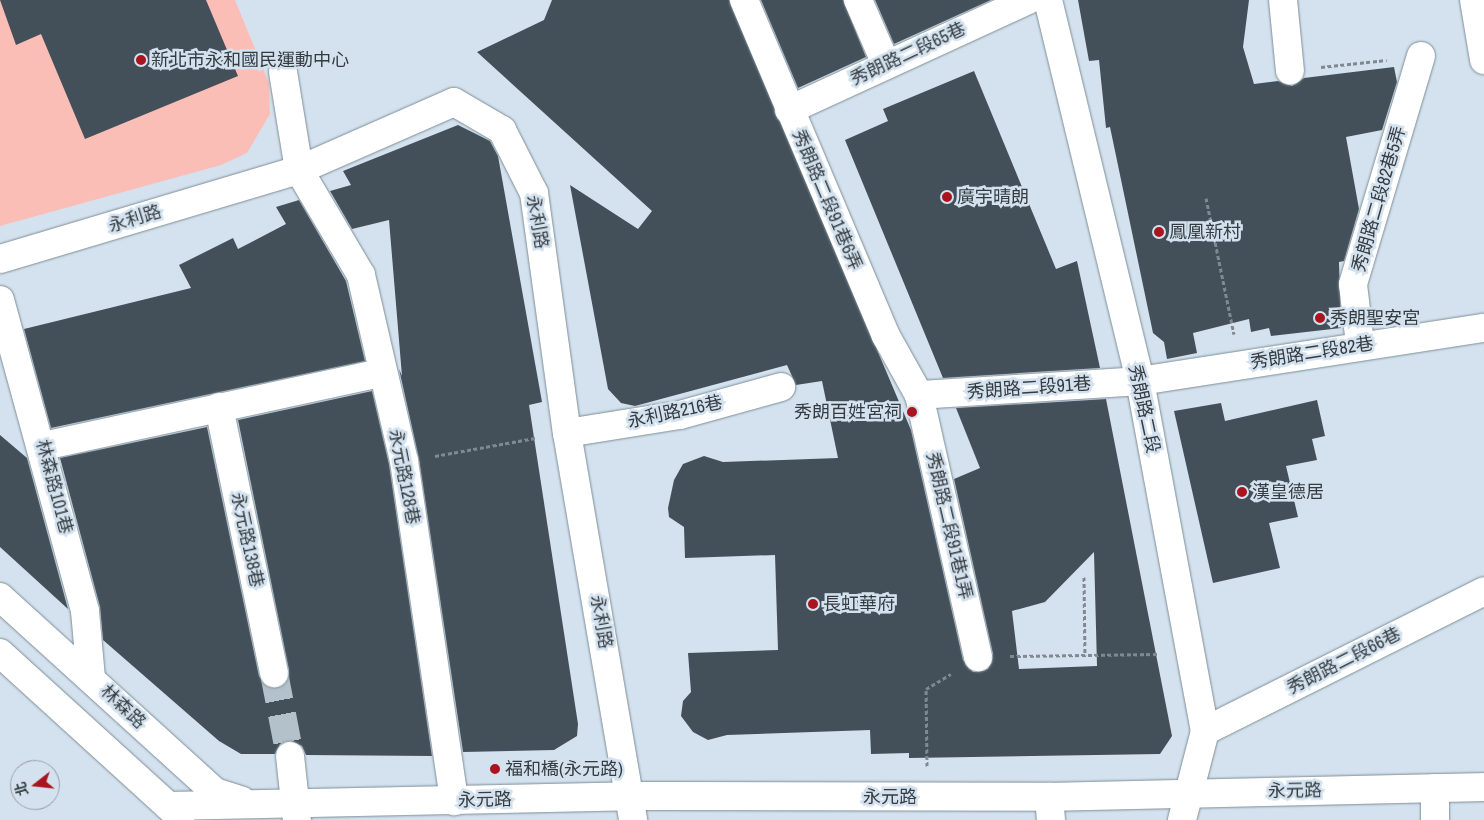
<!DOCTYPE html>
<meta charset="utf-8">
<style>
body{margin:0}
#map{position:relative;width:1484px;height:820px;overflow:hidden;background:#d3e2ee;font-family:"Archivo Narrow","Noto Sans TC",sans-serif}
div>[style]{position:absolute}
.green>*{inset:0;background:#fbbeb7}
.building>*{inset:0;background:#43505a}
.minor-tunnel>*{height:28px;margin-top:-14px;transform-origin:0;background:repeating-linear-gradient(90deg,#b3c1cb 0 28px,transparent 0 42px)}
.path>*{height:3px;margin-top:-1.5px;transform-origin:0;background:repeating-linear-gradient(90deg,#7f8991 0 4px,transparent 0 6.5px)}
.roads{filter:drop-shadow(0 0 1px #7e8d97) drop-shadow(0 0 1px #7e8d97)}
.minor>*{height:28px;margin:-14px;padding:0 14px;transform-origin:14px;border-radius:14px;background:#fff}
.dots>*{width:14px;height:14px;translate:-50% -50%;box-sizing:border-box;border:2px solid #d3e2ee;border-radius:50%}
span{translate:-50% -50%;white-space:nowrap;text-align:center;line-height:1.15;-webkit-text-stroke:5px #d3e2ee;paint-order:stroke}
.street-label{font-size:18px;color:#353b40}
.poi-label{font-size:18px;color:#353b40}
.left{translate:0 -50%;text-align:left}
.right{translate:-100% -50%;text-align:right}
.north{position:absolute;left:10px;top:760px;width:50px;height:50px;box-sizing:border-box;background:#d3e2ee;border:1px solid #949fa8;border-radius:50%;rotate:254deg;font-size:14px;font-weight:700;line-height:20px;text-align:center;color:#353b40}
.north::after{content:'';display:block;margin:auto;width:18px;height:22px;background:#a9141e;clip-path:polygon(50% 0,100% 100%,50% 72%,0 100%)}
</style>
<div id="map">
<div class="green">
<div style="clip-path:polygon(0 0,235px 0,269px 83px,270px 114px,247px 153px,221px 165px,0 226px)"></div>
</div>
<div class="building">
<div style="clip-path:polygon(0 0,206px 0,238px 76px,85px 139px,41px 34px,16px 45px)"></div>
<div style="clip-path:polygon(evenodd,552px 0,729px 0,911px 430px,963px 660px,973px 672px,988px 669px,993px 654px,954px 479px,980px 468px,956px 408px,1106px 399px,1172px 736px,1160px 754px,909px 758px,909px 753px,871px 754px,870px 730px,727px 735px,708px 740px,693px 732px,681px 716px,683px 701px,691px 692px,688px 653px,778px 650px,775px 555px,685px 558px,684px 527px,669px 517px,668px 508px,674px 480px,683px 464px,704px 456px,723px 462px,838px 458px,822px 381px,796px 385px,787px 365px,635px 406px,621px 403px,608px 389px,570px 185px,638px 229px,652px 211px,477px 52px,544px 20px,552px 0,1094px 552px,1097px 666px,1019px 669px,1012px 611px,1045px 602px,1094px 552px)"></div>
<div style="clip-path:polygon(761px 0,843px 0,866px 57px,798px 88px)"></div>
<div style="clip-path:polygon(875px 0,991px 0,894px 44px)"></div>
<div style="clip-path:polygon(1078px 0,1249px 0,1243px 47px,1254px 84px,1278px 81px,1292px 86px,1304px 78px,1394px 67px,1397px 82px,1382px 130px,1346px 137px,1359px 209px,1344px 261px,1339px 262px,1341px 328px,1271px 336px,1269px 328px,1251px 332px,1249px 319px,1193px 333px,1197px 353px,1167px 359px,1164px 342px,1153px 333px,1110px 127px,1106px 128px,1099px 60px,1089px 61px)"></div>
<div style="clip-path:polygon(974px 71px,1056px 269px,1077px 261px,1100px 368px,943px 378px,845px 140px,888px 121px,883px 109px)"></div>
<div style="clip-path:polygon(458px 125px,490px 141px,498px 156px,542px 402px,529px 405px,578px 724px,577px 736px,554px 750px,463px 752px,419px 459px,399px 369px,402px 376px,389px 220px,352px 229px,330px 191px,351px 185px,343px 171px)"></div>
<div style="clip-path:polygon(299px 200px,346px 281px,365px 361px,51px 428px,24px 329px,191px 288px,179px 265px,233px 238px,238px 249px,286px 224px,276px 207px)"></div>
<div style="clip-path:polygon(372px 391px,389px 464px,432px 756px,306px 755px,302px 746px,289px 740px,280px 744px,275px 754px,241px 754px,219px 741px,103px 640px,100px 607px,60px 458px,207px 427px,259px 676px,269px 688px,278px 688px,289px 678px,289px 670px,238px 420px)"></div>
<div style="clip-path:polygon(1317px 400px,1325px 436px,1312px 439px,1317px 460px,1286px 466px,1298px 517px,1269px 523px,1280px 568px,1213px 583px,1174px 411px,1221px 403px,1225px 421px)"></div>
<div style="clip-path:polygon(0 435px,27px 458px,68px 609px,0 547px)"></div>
</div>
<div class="minor-tunnel">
<div style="left:274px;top:673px;width:85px;rotate:79.1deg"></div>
</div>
<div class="path">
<div style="left:1321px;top:67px;width:66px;rotate:-6.1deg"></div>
<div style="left:1206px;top:198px;width:139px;rotate:78.4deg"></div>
<div style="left:435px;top:456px;width:102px;rotate:-10.2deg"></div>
<div style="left:1084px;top:577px;width:78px;rotate:89.3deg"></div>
<div style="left:1010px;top:656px;width:148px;rotate:-0.8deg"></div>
<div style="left:927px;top:766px;width:77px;rotate:-90.7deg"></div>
<div style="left:926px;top:689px;width:29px;rotate:-31deg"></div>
</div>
<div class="roads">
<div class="minor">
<div style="left:744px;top:0;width:365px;rotate:67.1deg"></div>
<div style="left:886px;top:336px;width:68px;rotate:60.8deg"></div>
<div style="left:919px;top:395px;width:269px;rotate:77.3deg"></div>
<div style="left:858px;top:0;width:70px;rotate:66.4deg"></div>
<div style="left:1048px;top:0;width:392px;rotate:76.4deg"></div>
<div style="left:1140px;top:381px;width:356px;rotate:79.5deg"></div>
<div style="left:1205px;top:731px;width:92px;rotate:104.5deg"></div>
<div style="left:1283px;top:0;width:71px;rotate:84.4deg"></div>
<div style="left:1474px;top:0;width:61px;rotate:80.5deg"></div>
<div style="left:283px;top:72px;width:99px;rotate:80.7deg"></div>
<div style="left:299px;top:170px;width:122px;rotate:59.4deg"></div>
<div style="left:361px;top:275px;width:191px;rotate:77deg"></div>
<div style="left:404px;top:461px;width:344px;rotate:81.6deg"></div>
<div style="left:789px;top:110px;width:263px;rotate:-24.7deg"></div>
<div style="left:0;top:259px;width:312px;rotate:-16.6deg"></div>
<div style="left:299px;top:170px;width:169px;rotate:-23.7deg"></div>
<div style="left:454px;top:102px;width:56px;rotate:30.3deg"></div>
<div style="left:502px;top:130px;width:71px;rotate:63.1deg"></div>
<div style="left:534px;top:193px;width:242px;rotate:82.2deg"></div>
<div style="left:567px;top:433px;width:393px;rotate:80.3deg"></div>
<div style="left:0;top:300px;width:322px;rotate:74.7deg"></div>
<div style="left:85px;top:611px;width:67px;rotate:84.9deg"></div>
<div style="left:1360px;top:344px;width:60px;rotate:-96.7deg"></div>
<div style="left:1353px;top:284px;width:238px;rotate:-73.4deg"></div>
<div style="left:919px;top:395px;width:221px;rotate:-3.6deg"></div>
<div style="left:1140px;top:381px;width:348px;rotate:-8.8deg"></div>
<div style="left:219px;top:407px;width:272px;rotate:78.3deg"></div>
<div style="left:567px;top:433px;width:114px;rotate:-9.1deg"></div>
<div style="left:680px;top:415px;width:105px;rotate:-15.5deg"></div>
<div style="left:43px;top:446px;width:346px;rotate:-12.2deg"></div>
<div style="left:0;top:597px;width:290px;rotate:42.2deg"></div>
<div style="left:215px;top:792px;width:28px;rotate:18deg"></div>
<div style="left:0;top:653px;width:244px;rotate:42.3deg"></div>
<div style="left:1205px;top:731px;width:312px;rotate:-26.6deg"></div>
<div style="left:290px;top:756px;width:64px;rotate:83.8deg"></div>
<div style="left:1435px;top:788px;width:32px;rotate:90deg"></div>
<div style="left:1049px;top:797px;width:23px;rotate:85deg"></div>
<div style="left:168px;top:806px;width:463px;rotate:-1.2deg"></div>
<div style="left:631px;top:796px;width:418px;rotate:0.1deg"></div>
<div style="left:1049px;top:797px;width:435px;rotate:-1.3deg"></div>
</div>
</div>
<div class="dots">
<div style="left:141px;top:60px;background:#a9141e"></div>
<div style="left:947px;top:197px;background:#a9141e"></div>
<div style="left:1159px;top:232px;background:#a9141e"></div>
<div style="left:1320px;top:318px;background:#a9141e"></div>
<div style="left:912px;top:412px;background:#a9141e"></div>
<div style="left:1242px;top:492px;background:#a9141e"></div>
<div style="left:813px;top:604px;background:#a9141e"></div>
<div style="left:495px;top:769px;background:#a9141e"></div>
</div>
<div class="street-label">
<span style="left:908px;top:54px;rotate:-25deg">秀朗路二段65巷</span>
<span style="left:1379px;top:199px;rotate:-74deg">秀朗路二段82巷5弄</span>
<span style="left:827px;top:200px;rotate:67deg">秀朗路二段91巷6弄</span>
<span style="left:135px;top:219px;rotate:-17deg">永利路</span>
<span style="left:537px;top:222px;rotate:80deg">永利路</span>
<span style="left:1312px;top:353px;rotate:-9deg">秀朗路二段82巷</span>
<span style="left:1029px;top:388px;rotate:-4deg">秀朗路二段91巷</span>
<span style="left:1144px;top:409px;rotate:78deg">秀朗路二段</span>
<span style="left:675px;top:412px;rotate:-12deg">永利路216巷</span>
<span style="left:404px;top:477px;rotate:79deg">永元路128巷</span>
<span style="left:54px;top:487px;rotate:75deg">林森路101巷</span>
<span style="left:949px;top:526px;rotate:77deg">秀朗路二段91巷1弄</span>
<span style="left:247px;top:540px;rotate:78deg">永元路138巷</span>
<span style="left:601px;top:622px;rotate:80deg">永利路</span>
<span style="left:1344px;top:661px;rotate:-27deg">秀朗路二段66巷</span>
<span style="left:123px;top:707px;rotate:43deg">林森路</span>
<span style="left:1295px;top:791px;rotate:-1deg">永元路</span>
<span style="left:890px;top:797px">永元路</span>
<span style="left:485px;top:800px;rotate:-1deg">永元路</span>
</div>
<div class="poi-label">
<span class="left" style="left:151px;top:60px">新北市永和國民運動中心</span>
<span class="left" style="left:957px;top:197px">廣宇晴朗</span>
<span class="left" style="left:1169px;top:232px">鳳凰新村</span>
<span class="left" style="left:1330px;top:318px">秀朗聖安宮</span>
<span class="right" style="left:902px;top:412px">秀朗百姓宮祠</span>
<span class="left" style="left:1252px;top:492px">漢皇德居</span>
<span class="left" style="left:823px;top:604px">長虹華府</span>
<span class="left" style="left:505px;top:769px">福和橋(永元路)</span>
</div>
<div class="north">北</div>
</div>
